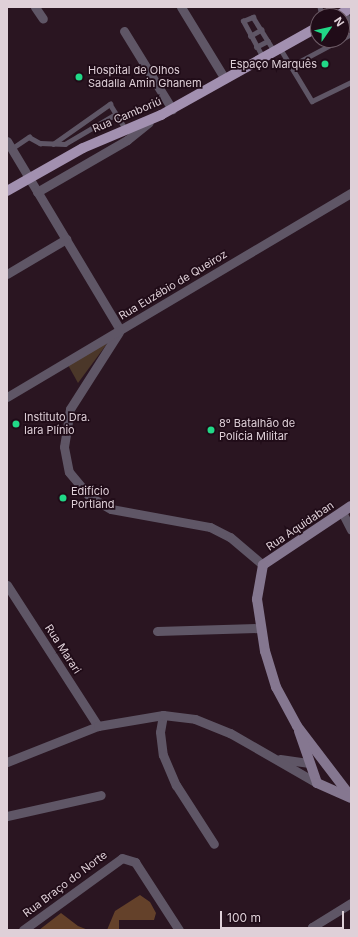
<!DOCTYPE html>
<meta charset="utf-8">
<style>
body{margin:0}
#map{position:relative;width:358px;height:937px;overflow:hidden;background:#2a1521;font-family:Inter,sans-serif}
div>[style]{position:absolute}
.green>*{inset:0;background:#4b3729}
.forest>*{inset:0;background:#64412a}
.lane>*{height:4.5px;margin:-2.25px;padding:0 2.25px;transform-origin:2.25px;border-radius:2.25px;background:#5f5666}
.street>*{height:9px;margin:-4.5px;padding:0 4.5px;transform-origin:4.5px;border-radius:4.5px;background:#5f5666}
.secondary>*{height:10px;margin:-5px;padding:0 5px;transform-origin:5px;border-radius:5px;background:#857790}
.primary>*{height:10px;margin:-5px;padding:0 5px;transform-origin:5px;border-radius:5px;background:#a290b0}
.dots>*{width:11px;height:11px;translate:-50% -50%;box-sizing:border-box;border:2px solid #200c18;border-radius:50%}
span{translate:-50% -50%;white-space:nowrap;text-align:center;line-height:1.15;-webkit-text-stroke:3.5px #200c18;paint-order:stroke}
.poi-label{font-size:11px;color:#dfd0d8}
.right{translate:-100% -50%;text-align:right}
.left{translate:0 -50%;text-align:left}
.street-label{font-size:11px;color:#dfd0d8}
.frame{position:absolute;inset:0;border:8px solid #dfd0d8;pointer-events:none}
.north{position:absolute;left:310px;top:8px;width:40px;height:40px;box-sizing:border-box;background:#200c18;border:1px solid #6c5a65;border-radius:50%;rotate:56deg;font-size:11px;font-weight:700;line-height:16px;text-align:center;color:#dfd0d8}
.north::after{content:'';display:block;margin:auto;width:14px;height:18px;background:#21d887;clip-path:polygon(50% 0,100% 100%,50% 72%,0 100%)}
.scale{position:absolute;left:220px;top:911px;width:124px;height:18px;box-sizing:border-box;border:2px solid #dfd0d8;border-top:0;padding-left:5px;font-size:12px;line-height:14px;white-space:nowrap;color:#dfd0d8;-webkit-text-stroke:3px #200c18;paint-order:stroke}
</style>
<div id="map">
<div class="green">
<div style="clip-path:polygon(109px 341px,78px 383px,68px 365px)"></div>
</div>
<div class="forest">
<div style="clip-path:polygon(140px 895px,150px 902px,156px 913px,154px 920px,119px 920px,119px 930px,107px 930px,115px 911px)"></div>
<div style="clip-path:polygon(61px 913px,78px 926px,88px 930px,39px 930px)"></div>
</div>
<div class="lane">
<div style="left:320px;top:7px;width:9px;rotate:77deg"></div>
<div style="left:328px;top:7px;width:11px;rotate:52deg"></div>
<div style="left:345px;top:12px;width:13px;rotate:61deg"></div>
<div style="left:250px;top:36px;width:13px;rotate:-29deg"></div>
<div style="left:342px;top:39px;width:10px;rotate:-29deg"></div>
<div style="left:256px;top:47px;width:13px;rotate:-27deg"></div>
<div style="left:280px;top:48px;width:62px;rotate:58.9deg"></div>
<div style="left:312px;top:101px;width:43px;rotate:-26deg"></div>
<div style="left:263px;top:58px;width:42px;rotate:-118.4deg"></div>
<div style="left:243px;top:21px;width:11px;rotate:-22deg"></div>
<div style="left:253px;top:17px;width:40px;rotate:58deg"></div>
<div style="left:291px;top:66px;width:55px;rotate:-28deg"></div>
<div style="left:53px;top:144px;width:70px;rotate:-35.1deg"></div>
<div style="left:110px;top:104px;width:31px;rotate:58deg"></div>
<div style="left:11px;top:149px;width:22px;rotate:-34deg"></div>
<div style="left:29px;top:137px;width:13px;rotate:29deg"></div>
<div style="left:40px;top:143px;width:25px;rotate:2deg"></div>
<div style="left:65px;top:144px;width:59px;rotate:-30.5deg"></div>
</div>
<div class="street">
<div style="left:35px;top:7px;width:14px;rotate:56deg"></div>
<div style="left:181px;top:7px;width:84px;rotate:58.6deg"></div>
<div style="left:124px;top:31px;width:92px;rotate:58.4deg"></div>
<div style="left:7px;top:141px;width:220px;rotate:59.1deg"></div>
<div style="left:37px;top:192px;width:104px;rotate:-30deg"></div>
<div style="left:127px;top:140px;width:28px;rotate:-39deg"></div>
<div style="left:7px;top:274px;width:69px;rotate:-30.7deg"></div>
<div style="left:119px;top:332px;width:91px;rotate:122.5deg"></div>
<div style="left:70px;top:409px;width:38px;rotate:99deg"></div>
<div style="left:64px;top:447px;width:25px;rotate:79deg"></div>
<div style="left:69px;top:472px;width:33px;rotate:50deg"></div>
<div style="left:90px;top:497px;width:24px;rotate:30deg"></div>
<div style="left:111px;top:509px;width:101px;rotate:10.3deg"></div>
<div style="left:210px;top:527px;width:22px;rotate:27deg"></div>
<div style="left:230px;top:537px;width:43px;rotate:40.3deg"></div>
<div style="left:7px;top:397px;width:400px;rotate:-30.7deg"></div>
<div style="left:342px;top:512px;width:20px;rotate:63deg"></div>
<div style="left:7px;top:585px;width:168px;rotate:57.2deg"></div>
<div style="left:157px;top:631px;width:103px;rotate:-1.7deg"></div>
<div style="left:163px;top:715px;width:17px;rotate:100deg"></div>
<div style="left:160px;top:732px;width:23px;rotate:83deg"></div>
<div style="left:163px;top:755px;width:33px;rotate:67deg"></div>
<div style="left:176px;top:785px;width:70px;rotate:57.2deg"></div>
<div style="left:280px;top:759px;width:28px;rotate:8deg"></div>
<div style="left:7px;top:762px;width:98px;rotate:-21.6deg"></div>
<div style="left:98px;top:726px;width:66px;rotate:-9.6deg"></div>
<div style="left:163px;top:715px;width:32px;rotate:7deg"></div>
<div style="left:195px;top:719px;width:38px;rotate:22deg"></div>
<div style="left:230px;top:733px;width:100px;rotate:29.9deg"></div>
<div style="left:7px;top:816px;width:96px;rotate:-12.6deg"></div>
<div style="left:23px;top:930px;width:122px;rotate:-36deg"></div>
<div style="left:122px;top:858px;width:14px;rotate:17deg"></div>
<div style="left:135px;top:862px;width:81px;rotate:57.1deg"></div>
<div style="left:313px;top:930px;width:3px;rotate:-108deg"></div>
<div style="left:312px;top:927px;width:46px;rotate:-31.6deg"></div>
</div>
<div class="secondary">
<div style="left:351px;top:506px;width:106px;rotate:146.2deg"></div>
<div style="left:263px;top:565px;width:35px;rotate:100deg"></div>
<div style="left:257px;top:599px;width:53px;rotate:81.3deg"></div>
<div style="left:265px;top:651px;width:38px;rotate:73deg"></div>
<div style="left:276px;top:687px;width:44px;rotate:61.7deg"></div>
<div style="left:297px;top:726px;width:89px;rotate:52.7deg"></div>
<div style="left:299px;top:731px;width:55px;rotate:70.9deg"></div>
<div style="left:317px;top:783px;width:37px;rotate:24deg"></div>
</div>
<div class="primary">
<div style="left:337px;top:16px;width:16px;rotate:-30deg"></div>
<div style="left:7px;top:191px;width:87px;rotate:-29.5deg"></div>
<div style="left:83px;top:148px;width:85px;rotate:-22.9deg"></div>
<div style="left:161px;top:115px;width:180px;rotate:-29.3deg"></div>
</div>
<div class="dots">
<div style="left:325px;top:64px;background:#21d887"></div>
<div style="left:79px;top:77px;background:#21d887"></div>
<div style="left:16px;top:424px;background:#21d887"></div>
<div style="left:211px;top:430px;background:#21d887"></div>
<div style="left:63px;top:498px;background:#21d887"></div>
</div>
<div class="poi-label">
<span class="right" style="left:317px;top:64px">Espaço Marquês</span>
<span class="left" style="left:88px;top:77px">Hospital de Olhos<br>Sadalla Amin Ghanem</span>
<span class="left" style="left:24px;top:424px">Instituto Dra.<br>Iara Plínio</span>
<span class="left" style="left:219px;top:430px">8º Batalhão de<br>Polícia Militar</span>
<span class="left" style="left:71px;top:498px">Edifício<br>Portland</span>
</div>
<div class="street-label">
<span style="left:127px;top:115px;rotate:-23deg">Rua Camboriú</span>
<span style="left:173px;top:285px;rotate:-31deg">Rua Euzébio de Queiroz</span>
<span style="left:300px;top:526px;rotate:-34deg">Rua Aquidaban</span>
<span style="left:63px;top:649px;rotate:57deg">Rua Marari</span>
<span style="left:65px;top:884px;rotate:-37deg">Rua Braço do Norte</span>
</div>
<div class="frame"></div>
<div class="north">N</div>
<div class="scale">100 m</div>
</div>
